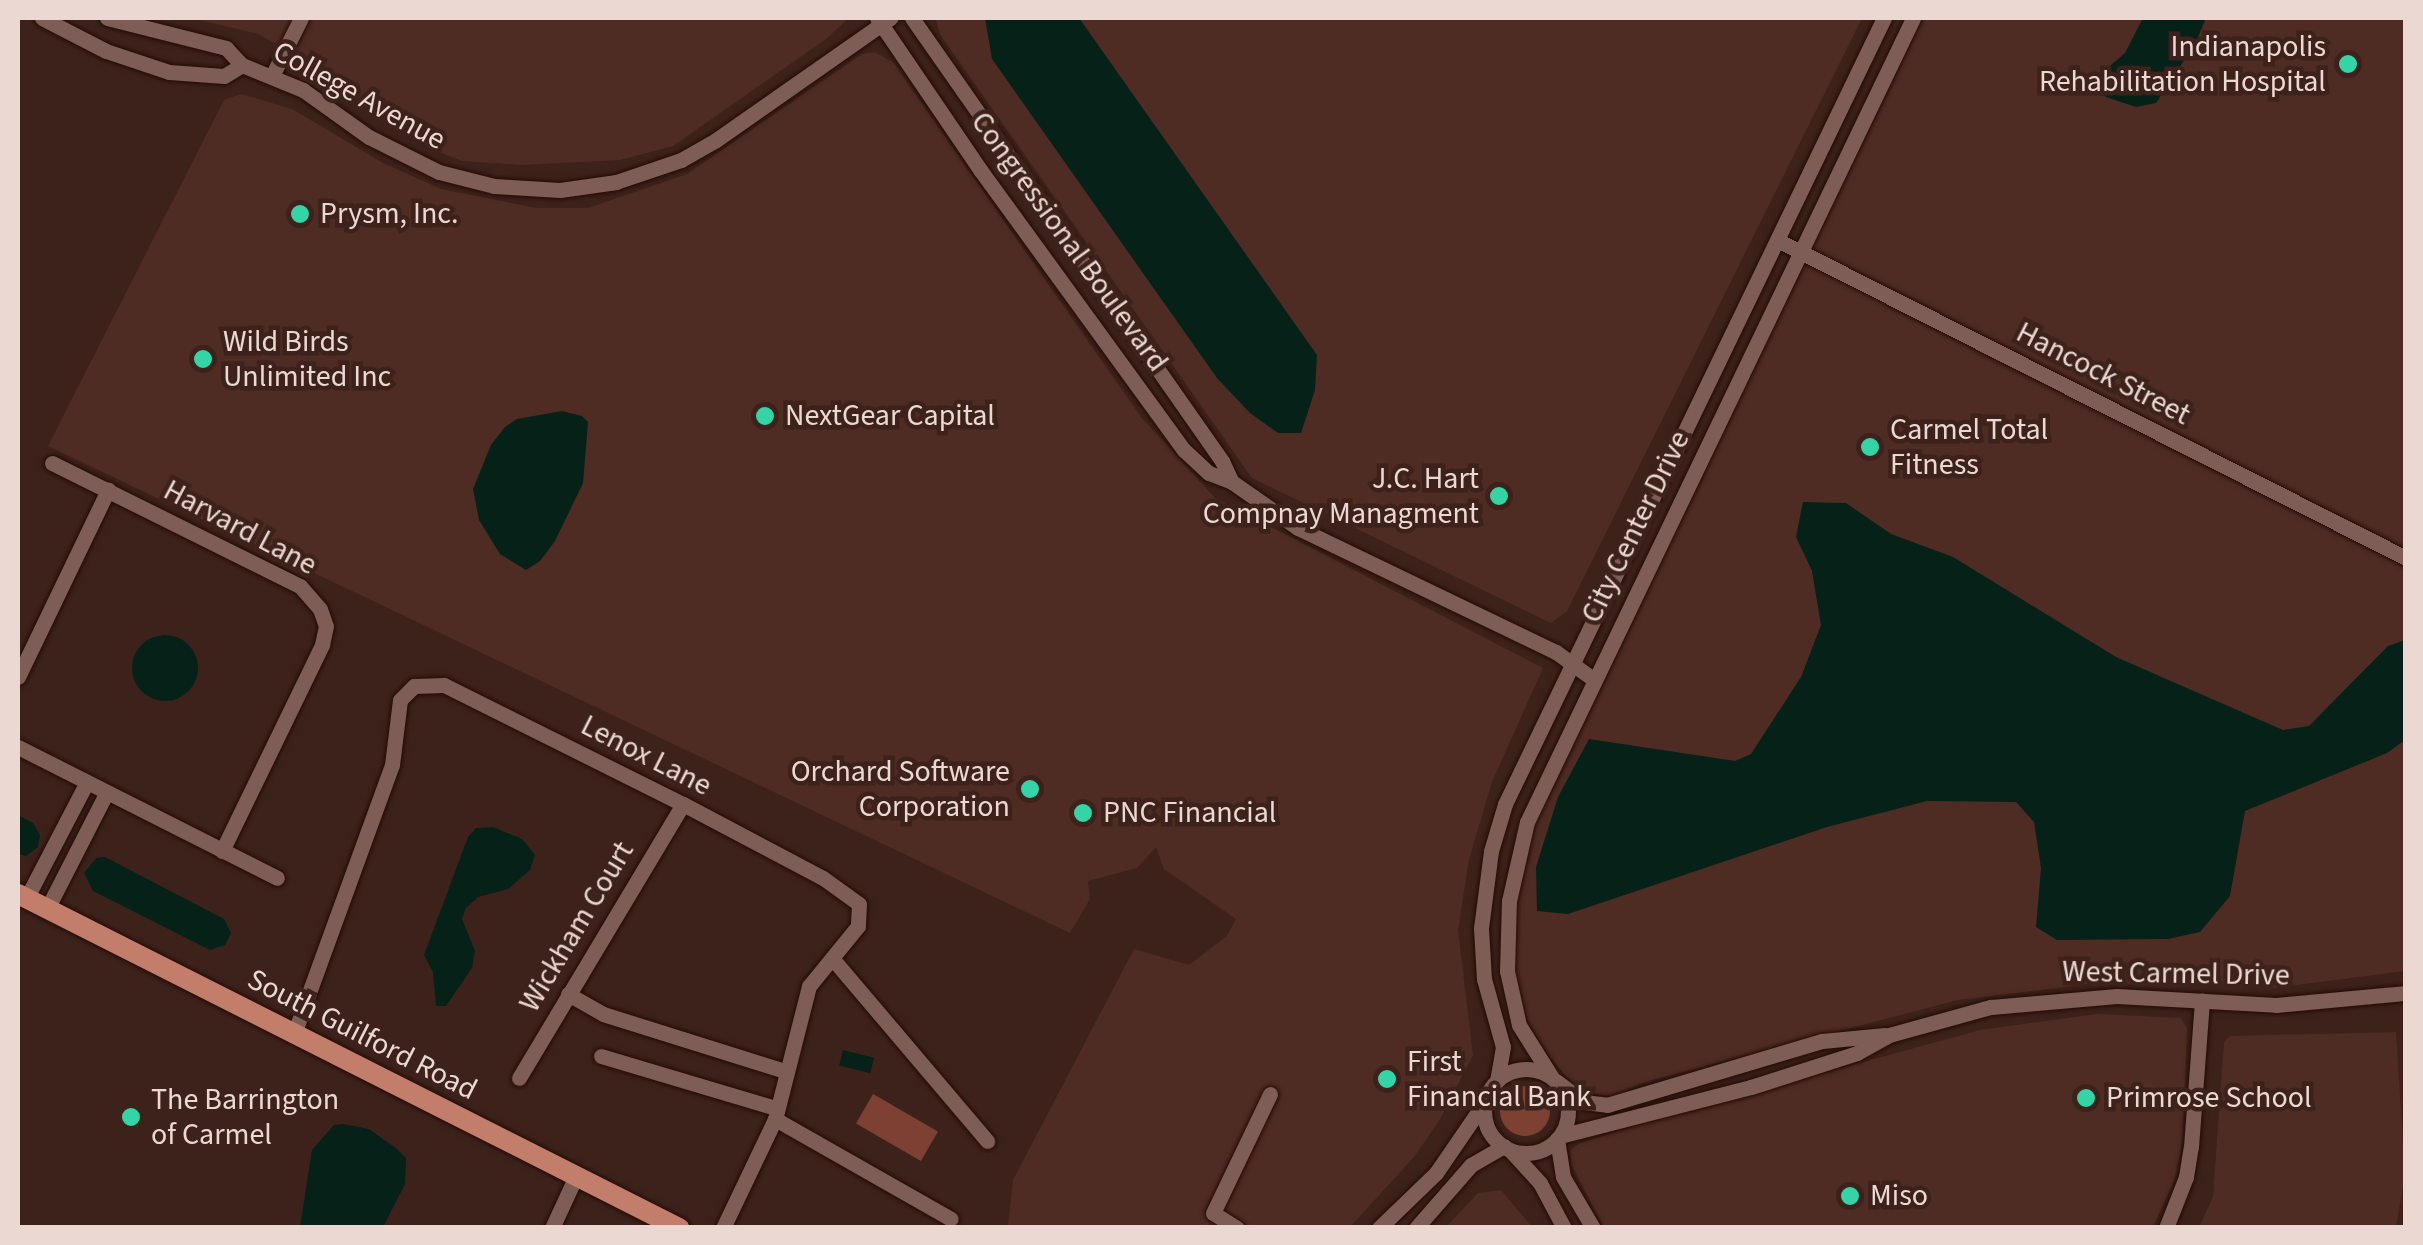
<!DOCTYPE html>
<style>
body{margin:0}
#map{position:relative;width:2423px;height:1245px;overflow:hidden;background:#3d221b;font-family:"Source Sans 3",sans-serif}
div>[style]{position:absolute}
.built>*{inset:0;background:#4e2c24}
.green>*{inset:0;background:#7c4132;transform-origin:0 0}
.round{border-radius:50%}
.water>*{inset:0;background:#052118;transform-origin:0 0}
.roads{filter:drop-shadow(0 0 2px #230a05) drop-shadow(0 0 2px #230a05)}
.minor>*{height:15px;margin:-7.5px;padding:0 7.5px;transform-origin:7.5px;border-radius:7.5px;background:#7d5d55}
.minor>.ring{margin:-7.5px;padding:0;box-sizing:content-box;background:none;border:15px solid #7d5d55;border-radius:50%}
.major>*{height:20px;margin:-10px;padding:0 10px;transform-origin:10px;border-radius:10px;background:#c37d6b}
.dots>*{width:28px;height:28px;translate:-50% -50%;box-sizing:border-box;border:5px solid #3d221b;border-radius:50%}
span{translate:-50% -50%;white-space:nowrap;text-align:center;line-height:1.15;-webkit-text-stroke:9px #3d221b;paint-order:stroke}
.poi-label{font-size:30px;color:#ebd8d3}
.right{translate:-100% -50%;text-align:right}
.left{translate:0 -50%;text-align:left}
.street-label{font-size:30px;color:#ebd8d3}
.frame{position:absolute;inset:0;border:20px solid #ebd8d3;pointer-events:none}
</style>
<div id="map">
<div class="built">
<div style="clip-path:polygon(191px 18px,849px 18px,826px 39px,673px 146px,620px 160px,521px 165px,462px 161px,427px 147px,393px 129px,302px 58px,258px 34px)"></div>
<div style="clip-path:polygon(935px 18px,1862px 18px,1567px 611px,1551px 623px,1252px 478px,941px 36px)"></div>
<div style="clip-path:polygon(1919px 18px,2405px 18px,2405px 971px,2272px 988px,2096px 983px,1958px 1000px,1644px 1082px,1611px 1097px,1589px 1092px,1572px 1083px,1551px 1059px,1515px 1000px,1512px 916px,1529px 835px)"></div>
<div style="clip-path:polygon(874px 52px,893px 62px,1141px 417px,1215px 498px,1543px 668px,1492px 782px,1469px 859px,1458px 930px,1473px 1055px,1439px 1121px,1414px 1157px,1350px 1227px,1008px 1227px,1013px 1180px,1134px 949px,1189px 965px,1227px 936px,1236px 919px,1164px 869px,1156px 847px,1137px 868px,1088px 881px,1090px 899px,1070px 933px,48px 446px,224px 100px,241px 94px,292px 109px,383px 163px,441px 189px,536px 208px,588px 208px,687px 174px,862px 54px)"></div>
<div style="clip-path:polygon(2097px 1014px,2181px 1018px,2187px 1029px,2182px 1145px,2174px 1181px,2153px 1227px,1603px 1227px,1571px 1164px,1570px 1151px,1578px 1144px,1663px 1117px,1980px 1030px)"></div>
<div style="clip-path:polygon(2396px 1032px,2405px 1175px,2396px 1227px,2199px 1227px,2213px 1197px,2224px 1042px,2230px 1036px)"></div>
<div style="clip-path:polygon(1501px 1190px,1532px 1227px,1446px 1227px,1478px 1193px)"></div>
</div>
<div class="green">
<div class="round" style="left:1500px;top:1086px;width:50px;height:50px"></div>
<div style="left:873px;top:1094px;width:75px;height:34px;rotate:30deg"></div>
</div>
<div class="water">
<div style="clip-path:polygon(985px 18px,1079px 18px,1317px 355px,1315px 390px,1301px 433px,1278px 433px,1250px 413px,1217px 378px,992px 59px)"></div>
<div style="clip-path:polygon(2143px 18px,2206px 18px,2196px 42px,2156px 103px,2136px 107px,2106px 97px,2096px 89px,2095px 79px,2125px 53px)"></div>
<div style="clip-path:polygon(562px 411px,582px 416px,588px 422px,583px 483px,555px 541px,540px 561px,526px 570px,500px 554px,479px 520px,473px 489px,491px 445px,505px 427px,517px 419px)"></div>
<div style="clip-path:polygon(1803px 502px,1846px 503px,1891px 534px,1953px 557px,2116px 657px,2283px 730px,2309px 726px,2388px 646px,2405px 640px,2405px 740px,2387px 753px,2245px 811px,2230px 896px,2200px 932px,2168px 939px,2057px 940px,2036px 927px,2041px 868px,2034px 822px,2016px 802px,1927px 801px,1827px 827px,1568px 914px,1537px 911px,1536px 867px,1558px 797px,1589px 739px,1735px 761px,1751px 754px,1801px 677px,1821px 625px,1812px 571px,1796px 537px)"></div>
<div class="round" style="left:132px;top:635px;width:66px;height:66px"></div>
<div style="clip-path:polygon(18px 815px,33px 823px,40px 835px,38px 847px,26px 856px,18px 854px)"></div>
<div style="clip-path:polygon(493px 827px,522px 839px,535px 855px,530px 870px,508px 889px,478px 897px,466px 908px,462px 919px,475px 951px,472px 968px,446px 1006px,436px 1006px,433px 972px,424px 955px,468px 837px,476px 828px)"></div>
<div style="clip-path:polygon(105px 857px,224px 919px,231px 933px,225px 945px,210px 950px,93px 891px,84px 873px,96px 858px)"></div>
<div style="left:843px;top:1050px;width:32px;height:16px;rotate:14deg"></div>
<div style="clip-path:polygon(343px 1124px,369px 1129px,397px 1149px,406px 1158px,405px 1184px,383px 1227px,300px 1227px,312px 1150px,334px 1125px)"></div>
</div>
<div class="roads">
<div class="minor">
<div style="left:42px;top:18px;width:72px;rotate:27.3deg"></div>
<div style="left:106px;top:51px;width:66px;rotate:18.4deg"></div>
<div style="left:169px;top:72px;width:55px;rotate:4.2deg"></div>
<div style="left:224px;top:76px;width:21px;rotate:-31deg"></div>
<div style="left:107px;top:18px;width:123px;rotate:14.1deg"></div>
<div style="left:226px;top:48px;width:23px;rotate:47deg"></div>
<div style="left:242px;top:65px;width:66px;rotate:22.3deg"></div>
<div style="left:303px;top:90px;width:81px;rotate:35.5deg"></div>
<div style="left:369px;top:137px;width:78px;rotate:26.6deg"></div>
<div style="left:439px;top:172px;width:57px;rotate:14.3deg"></div>
<div style="left:494px;top:186px;width:66px;rotate:3.5deg"></div>
<div style="left:560px;top:190px;width:57px;rotate:-8.1deg"></div>
<div style="left:616px;top:182px;width:69px;rotate:-18.7deg"></div>
<div style="left:681px;top:160px;width:40px;rotate:-29.7deg"></div>
<div style="left:716px;top:140px;width:213px;rotate:-35deg"></div>
<div style="left:877px;top:18px;width:185px;rotate:55.8deg"></div>
<div style="left:981px;top:171px;width:345px;rotate:54deg"></div>
<div style="left:1184px;top:450px;width:34px;rotate:43deg"></div>
<div style="left:1209px;top:473px;width:25px;rotate:21deg"></div>
<div style="left:1232px;top:482px;width:80px;rotate:34.9deg"></div>
<div style="left:1298px;top:528px;width:286px;rotate:25.7deg"></div>
<div style="left:1556px;top:652px;width:46px;rotate:36.1deg"></div>
<div style="left:912px;top:18px;width:541px;rotate:55.02deg"></div>
<div style="left:1222px;top:461px;width:23px;rotate:65deg"></div>
<div style="left:273px;top:74px;width:63px;rotate:-63.4deg"></div>
<div style="left:1777px;top:240px;width:705px;rotate:26.82deg"></div>
<div style="left:52px;top:463px;width:277px;rotate:26.4deg"></div>
<div style="left:300px;top:586px;width:30px;rotate:49deg"></div>
<div style="left:320px;top:609px;width:18px;rotate:71deg"></div>
<div style="left:326px;top:626px;width:19px;rotate:102deg"></div>
<div style="left:322px;top:645px;width:229px;rotate:115.9deg"></div>
<div style="left:18px;top:677px;width:208px;rotate:-64.3deg"></div>
<div style="left:18px;top:747px;width:290px;rotate:26.8deg"></div>
<div style="left:26px;top:899px;width:132px;rotate:-62.5deg"></div>
<div style="left:47px;top:909px;width:131px;rotate:-62.9deg"></div>
<div style="left:832px;top:958px;width:240px;rotate:49.7deg"></div>
<div style="left:568px;top:994px;width:40px;rotate:29.7deg"></div>
<div style="left:603px;top:1014px;width:191px;rotate:17.4deg"></div>
<div style="left:294px;top:1034px;width:286px;rotate:-70deg"></div>
<div style="left:392px;top:765px;width:65px;rotate:-83deg"></div>
<div style="left:400px;top:700px;width:20px;rotate:-45deg"></div>
<div style="left:414px;top:686px;width:30px;rotate:-2deg"></div>
<div style="left:444px;top:685px;width:267px;rotate:26.5deg"></div>
<div style="left:683px;top:804px;width:158px;rotate:27.9deg"></div>
<div style="left:823px;top:878px;width:44px;rotate:35.8deg"></div>
<div style="left:859px;top:904px;width:22px;rotate:93deg"></div>
<div style="left:858px;top:926px;width:77px;rotate:129.2deg"></div>
<div style="left:809px;top:986px;width:137px;rotate:104.3deg"></div>
<div style="left:775px;top:1119px;width:121px;rotate:115.5deg"></div>
<div style="left:601px;top:1056px;width:182px;rotate:16.6deg"></div>
<div class="ring" style="left:1484px;top:1069px;width:69px;height:69px"></div>
<div style="left:1551px;top:1076px;width:60px;rotate:-122.1deg"></div>
<div style="left:1519px;top:1025px;width:55px;rotate:-102.5deg"></div>
<div style="left:1507px;top:971px;width:70px;rotate:-88.4deg"></div>
<div style="left:1509px;top:901px;width:81px;rotate:-77.2deg"></div>
<div style="left:1527px;top:822px;width:892px;rotate:-64.35deg"></div>
<div style="left:519px;top:1078px;width:319px;rotate:-59.1deg"></div>
<div style="left:1497px;top:1081px;width:35px;rotate:-80deg"></div>
<div style="left:1503px;top:1047px;width:71px;rotate:-105.6deg"></div>
<div style="left:1484px;top:979px;width:51px;rotate:-93.4deg"></div>
<div style="left:1481px;top:928px;width:78px;rotate:-82.6deg"></div>
<div style="left:1491px;top:851px;width:49px;rotate:-73.4deg"></div>
<div style="left:1505px;top:804px;width:873px;rotate:-64.26deg"></div>
<div style="left:1556px;top:1081px;width:35px;rotate:37deg"></div>
<div style="left:1584px;top:1102px;width:23px;rotate:7deg"></div>
<div style="left:1607px;top:1105px;width:224px;rotate:-16.6deg"></div>
<div style="left:1822px;top:1041px;width:63px;rotate:-5.4deg"></div>
<div style="left:775px;top:1119px;width:202px;rotate:29.6deg"></div>
<div style="left:1560px;top:1136px;width:197px;rotate:-14.4deg"></div>
<div style="left:1751px;top:1087px;width:111px;rotate:-17.8deg"></div>
<div style="left:1857px;top:1053px;width:37px;rotate:-29deg"></div>
<div style="left:1889px;top:1035px;width:106px;rotate:-15.4deg"></div>
<div style="left:1991px;top:1007px;width:126px;rotate:-5deg"></div>
<div style="left:2117px;top:996px;width:159px;rotate:3.2deg"></div>
<div style="left:2276px;top:1005px;width:131px;rotate:-5.3deg"></div>
<div style="left:1557px;top:1139px;width:38px;rotate:81deg"></div>
<div style="left:1563px;top:1177px;width:59px;rotate:59.5deg"></div>
<div style="left:1510px;top:1150px;width:45px;rotate:47.7deg"></div>
<div style="left:1540px;top:1183px;width:51px;rotate:61.9deg"></div>
<div style="left:552px;top:1228px;width:57px;rotate:-65.2deg"></div>
<div style="left:1237px;top:1228px;width:28px;rotate:-148deg"></div>
<div style="left:1213px;top:1213px;width:132px;rotate:-64.4deg"></div>
<div style="left:1379px;top:1228px;width:79px;rotate:-44deg"></div>
<div style="left:1436px;top:1173px;width:85px;rotate:-55.6deg"></div>
<div style="left:1416px;top:1228px;width:84px;rotate:-48.9deg"></div>
<div style="left:1471px;top:1165px;width:38px;rotate:-30deg"></div>
<div style="left:2166px;top:1228px;width:55px;rotate:-68.6deg"></div>
<div style="left:2186px;top:1177px;width:30px;rotate:-81deg"></div>
<div style="left:2191px;top:1147px;width:147px;rotate:-85.7deg"></div>
</div>
<div class="major">
<div style="left:18px;top:894px;width:741px;rotate:26.81deg"></div>
</div>
</div>
<div class="dots">
<div style="left:2348px;top:64px;background:#35d4a7"></div>
<div style="left:300px;top:214px;background:#35d4a7"></div>
<div style="left:203px;top:359px;background:#35d4a7"></div>
<div style="left:765px;top:416px;background:#35d4a7"></div>
<div style="left:1870px;top:447px;background:#35d4a7"></div>
<div style="left:1499px;top:496px;background:#35d4a7"></div>
<div style="left:1030px;top:789px;background:#35d4a7"></div>
<div style="left:1083px;top:813px;background:#35d4a7"></div>
<div style="left:1387px;top:1079px;background:#35d4a7"></div>
<div style="left:2086px;top:1098px;background:#35d4a7"></div>
<div style="left:131px;top:1117px;background:#35d4a7"></div>
<div style="left:1850px;top:1196px;background:#35d4a7"></div>
</div>
<div class="poi-label">
<span class="right" style="left:2326px;top:64px">Indianapolis<br>Rehabilitation Hospital</span>
<span class="left" style="left:320px;top:214px">Prysm, Inc.</span>
<span class="left" style="left:223px;top:359px">Wild Birds<br>Unlimited Inc</span>
<span class="left" style="left:785px;top:416px">NextGear Capital</span>
<span class="left" style="left:1890px;top:447px">Carmel Total<br>Fitness</span>
<span class="right" style="left:1479px;top:496px">J.C. Hart<br>Compnay Managment</span>
<span class="right" style="left:1010px;top:789px">Orchard Software<br>Corporation</span>
<span class="left" style="left:1103px;top:813px">PNC Financial</span>
<span class="left" style="left:1407px;top:1079px">First<br>Financial Bank</span>
<span class="left" style="left:2106px;top:1098px">Primrose School</span>
<span class="left" style="left:151px;top:1117px">The Barrington<br>of Carmel</span>
<span class="left" style="left:1870px;top:1196px">Miso</span>
</div>
<div class="street-label">
<span style="left:359px;top:96px;rotate:29deg">College Avenue</span>
<span style="left:1069px;top:242px;rotate:54deg">Congressional Boulevard</span>
<span style="left:2103px;top:374px;rotate:27deg">Hancock Street</span>
<span style="left:1636px;top:527px;rotate:-64deg">City Center Drive</span>
<span style="left:240px;top:528px;rotate:28deg">Harvard Lane</span>
<span style="left:646px;top:756px;rotate:27deg">Lenox Lane</span>
<span style="left:577px;top:927px;rotate:-59deg">Wickham Court</span>
<span style="left:2176px;top:974px;rotate:1deg">West Carmel Drive</span>
<span style="left:362px;top:1035px;rotate:27deg">South Guilford Road</span>
</div>
<div class="frame"></div>
</div>
